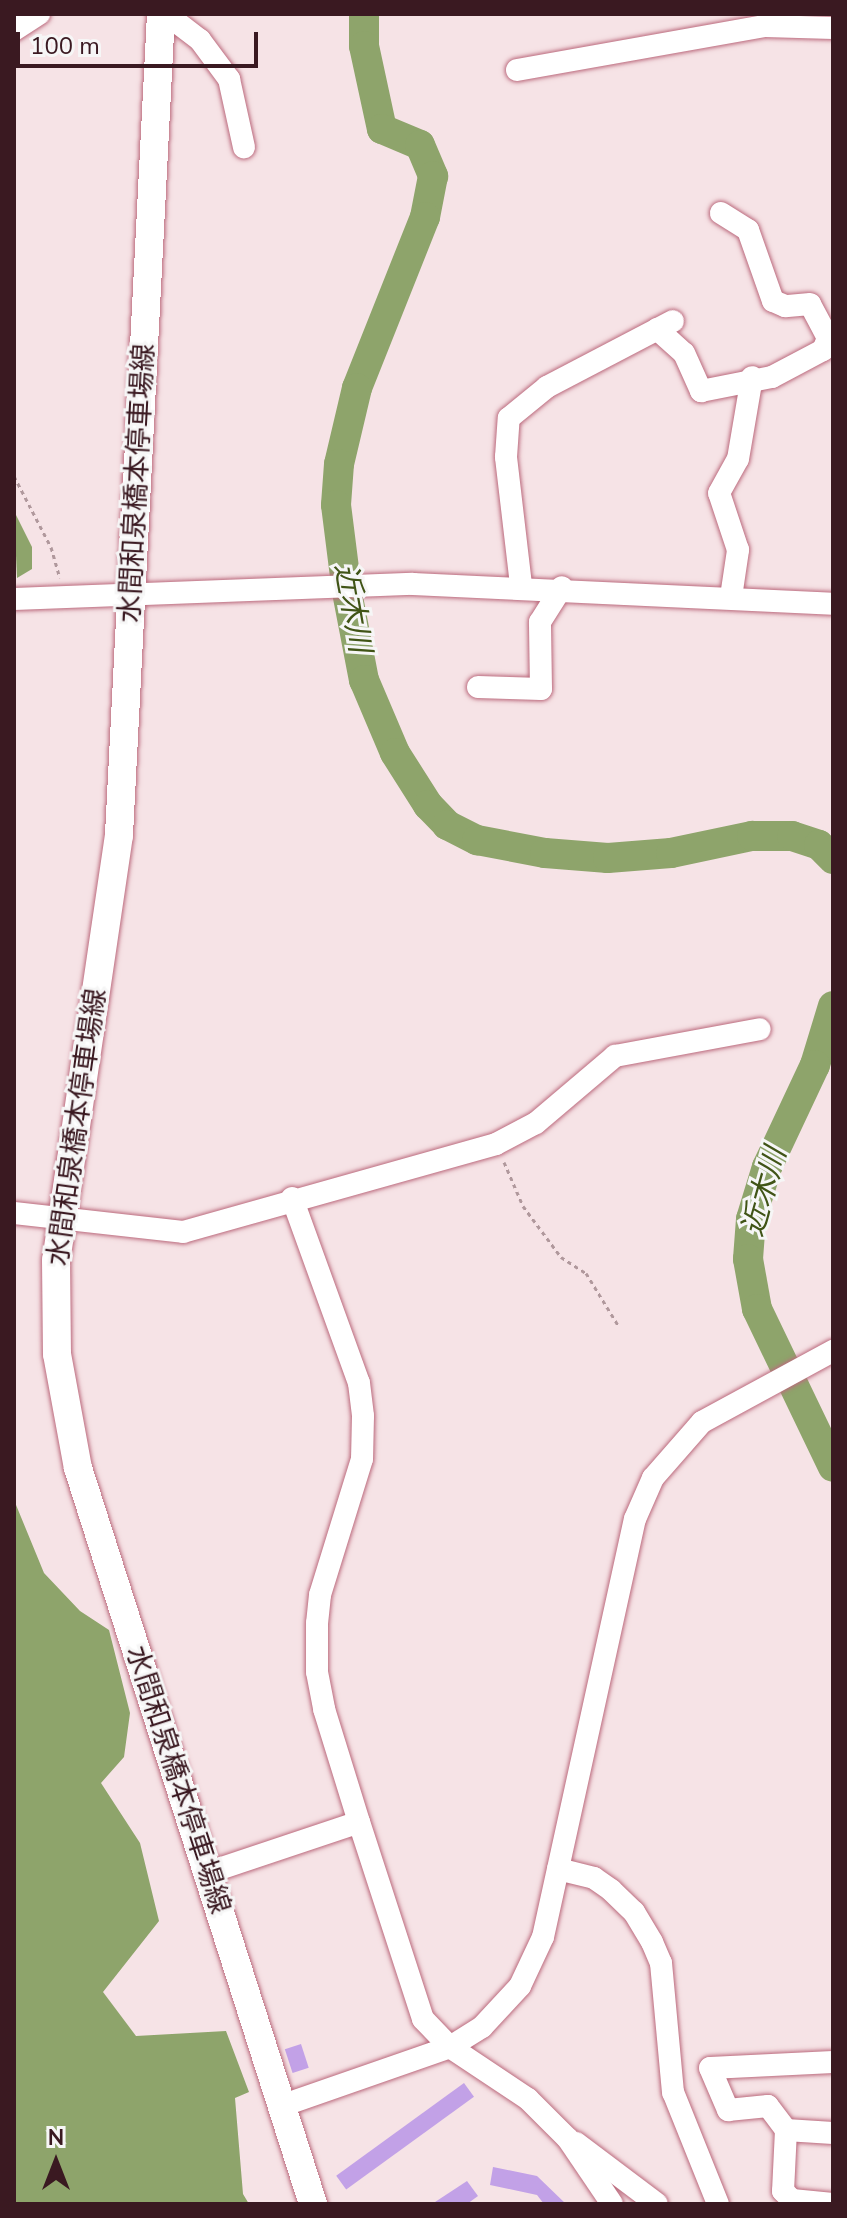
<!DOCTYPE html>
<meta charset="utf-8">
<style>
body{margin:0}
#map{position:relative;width:847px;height:2218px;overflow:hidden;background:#f6e3e6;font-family:"Nunito Sans","Noto Sans JP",sans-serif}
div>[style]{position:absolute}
.water>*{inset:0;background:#8ea46b}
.river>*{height:30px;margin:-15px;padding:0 15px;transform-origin:15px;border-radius:15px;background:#8ea46b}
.building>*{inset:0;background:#c2a1e7;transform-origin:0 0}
.path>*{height:3px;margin-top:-1.5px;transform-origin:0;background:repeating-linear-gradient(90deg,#b0989c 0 4px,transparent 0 8px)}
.roads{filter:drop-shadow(0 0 2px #bb6a7d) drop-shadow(0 0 2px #bb6a7d)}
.minor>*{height:22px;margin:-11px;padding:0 11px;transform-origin:11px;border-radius:11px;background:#fff}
.major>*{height:28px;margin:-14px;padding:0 14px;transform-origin:14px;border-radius:14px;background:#fff}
span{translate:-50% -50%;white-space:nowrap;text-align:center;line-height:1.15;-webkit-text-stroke:6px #f6f6f6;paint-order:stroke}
.street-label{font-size:28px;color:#3a1921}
.water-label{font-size:30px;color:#405416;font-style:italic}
.frame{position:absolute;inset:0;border:16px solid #3a1921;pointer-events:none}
.north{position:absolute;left:16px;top:2122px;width:80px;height:80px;-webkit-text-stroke:6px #f6f6f6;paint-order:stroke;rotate:0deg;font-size:22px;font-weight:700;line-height:32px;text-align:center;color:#3a1921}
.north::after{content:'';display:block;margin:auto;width:28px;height:36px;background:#3a1921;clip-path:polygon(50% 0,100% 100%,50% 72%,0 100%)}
.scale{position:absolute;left:16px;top:32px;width:242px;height:36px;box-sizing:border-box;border:4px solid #3a1921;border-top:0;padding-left:10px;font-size:24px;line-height:28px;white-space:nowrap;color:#3a1921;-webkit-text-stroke:6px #f6f6f6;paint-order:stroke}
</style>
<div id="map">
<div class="water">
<div style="clip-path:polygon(14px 511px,32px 547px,32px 569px,17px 578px)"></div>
<div style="clip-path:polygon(14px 1500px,44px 1573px,80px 1611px,109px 1630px,130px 1713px,124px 1757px,101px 1783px,140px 1843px,159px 1921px,103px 1992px,136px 2036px,226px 2031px,249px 2092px,235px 2098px,243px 2194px,249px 2204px,14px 2204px)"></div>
</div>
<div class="river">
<div style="left:364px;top:14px;width:32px;rotate:90deg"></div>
<div style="left:364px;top:46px;width:85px;rotate:77.8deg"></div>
<div style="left:382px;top:129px;width:41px;rotate:22.8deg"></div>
<div style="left:420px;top:145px;width:34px;rotate:67deg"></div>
<div style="left:433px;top:176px;width:42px;rotate:101deg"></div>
<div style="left:425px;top:217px;width:184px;rotate:111.7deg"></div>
<div style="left:357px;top:388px;width:78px;rotate:103.3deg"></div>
<div style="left:339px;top:464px;width:41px;rotate:94.2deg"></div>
<div style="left:336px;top:505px;width:88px;rotate:82.8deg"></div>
<div style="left:347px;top:592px;width:90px;rotate:79.1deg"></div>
<div style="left:364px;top:680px;width:79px;rotate:67deg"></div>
<div style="left:395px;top:753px;width:62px;rotate:57.6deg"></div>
<div style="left:428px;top:805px;width:28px;rotate:46deg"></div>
<div style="left:447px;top:825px;width:34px;rotate:27deg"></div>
<div style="left:477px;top:840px;width:69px;rotate:10.8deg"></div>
<div style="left:545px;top:853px;width:63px;rotate:4.5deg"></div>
<div style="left:608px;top:858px;width:63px;rotate:-4.5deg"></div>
<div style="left:671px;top:853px;width:83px;rotate:-11.9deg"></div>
<div style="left:752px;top:836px;width:40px"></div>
<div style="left:792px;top:836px;width:28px;rotate:18deg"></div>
<div style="left:819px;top:845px;width:20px;rotate:45deg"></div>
<div style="left:833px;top:1006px;width:62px;rotate:107deg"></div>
<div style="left:815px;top:1065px;width:113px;rotate:115.2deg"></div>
<div style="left:767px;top:1167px;width:54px;rotate:107.1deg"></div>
<div style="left:751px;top:1219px;width:40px;rotate:94.3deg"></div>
<div style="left:748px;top:1259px;width:51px;rotate:79.8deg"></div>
<div style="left:757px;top:1309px;width:175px;rotate:64.3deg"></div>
</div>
<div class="building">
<div style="left:301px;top:2044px;width:25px;height:17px;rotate:72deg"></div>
<div style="left:464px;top:2083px;width:17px;height:158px;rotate:54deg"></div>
<div style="clip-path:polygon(493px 2167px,537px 2176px,566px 2204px,544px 2204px,537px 2195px,490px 2185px)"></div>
<div style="clip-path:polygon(467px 2181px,478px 2196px,467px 2204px,432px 2204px)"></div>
</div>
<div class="path">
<div style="left:14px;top:476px;width:80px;rotate:62.5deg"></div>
<div style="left:51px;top:547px;width:32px;rotate:74deg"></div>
<div style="left:504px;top:1162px;width:48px;rotate:66.6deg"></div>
<div style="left:523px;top:1206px;width:64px;rotate:53.3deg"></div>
<div style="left:561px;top:1257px;width:30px;rotate:33deg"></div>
<div style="left:586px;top:1273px;width:61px;rotate:58.4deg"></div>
</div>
<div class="roads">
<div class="minor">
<div style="left:166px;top:14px;width:43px;rotate:37.4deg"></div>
<div style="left:200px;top:40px;width:49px;rotate:53.4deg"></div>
<div style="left:229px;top:79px;width:70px;rotate:77.6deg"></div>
<div style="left:14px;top:30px;width:30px;rotate:-33deg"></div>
<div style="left:517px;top:70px;width:252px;rotate:-10.1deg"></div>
<div style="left:765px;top:26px;width:68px;rotate:1.7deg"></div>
<div style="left:657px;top:329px;width:36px;rotate:42deg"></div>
<div style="left:684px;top:353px;width:42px;rotate:65.9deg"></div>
<div style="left:701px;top:391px;width:72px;rotate:-11.2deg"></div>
<div style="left:772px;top:377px;width:58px;rotate:-27.9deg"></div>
<div style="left:823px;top:350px;width:13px;rotate:-67deg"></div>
<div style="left:828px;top:338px;width:38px;rotate:-118deg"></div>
<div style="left:810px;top:304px;width:25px;rotate:175deg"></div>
<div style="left:785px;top:306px;width:13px;rotate:-157deg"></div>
<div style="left:773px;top:301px;width:75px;rotate:-109.4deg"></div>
<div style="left:748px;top:230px;width:32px;rotate:-148deg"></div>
<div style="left:521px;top:585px;width:129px;rotate:-96.7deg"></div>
<div style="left:506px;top:457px;width:39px;rotate:-86deg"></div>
<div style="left:509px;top:418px;width:49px;rotate:-39.2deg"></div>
<div style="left:547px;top:387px;width:142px;rotate:-27.6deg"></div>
<div style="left:731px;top:597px;width:48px;rotate:-81.5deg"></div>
<div style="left:738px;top:550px;width:60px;rotate:-108.4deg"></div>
<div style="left:719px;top:493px;width:39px;rotate:-61deg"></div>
<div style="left:738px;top:459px;width:83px;rotate:-80.3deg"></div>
<div style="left:14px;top:599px;width:399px;rotate:-2.2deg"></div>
<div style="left:413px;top:584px;width:420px;rotate:2.7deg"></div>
<div style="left:478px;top:687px;width:63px;rotate:1.8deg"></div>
<div style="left:541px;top:689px;width:67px;rotate:-90.9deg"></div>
<div style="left:540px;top:622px;width:41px;rotate:-57.8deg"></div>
<div style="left:292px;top:1198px;width:197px;rotate:70.1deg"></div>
<div style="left:359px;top:1383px;width:33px;rotate:83deg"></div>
<div style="left:363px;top:1416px;width:43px;rotate:91.3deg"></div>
<div style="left:362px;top:1459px;width:142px;rotate:107.2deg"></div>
<div style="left:320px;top:1595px;width:28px;rotate:96deg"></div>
<div style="left:317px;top:1623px;width:49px;rotate:90deg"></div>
<div style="left:317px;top:1672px;width:38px;rotate:79deg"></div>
<div style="left:324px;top:1709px;width:118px;rotate:72.8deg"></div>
<div style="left:359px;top:1822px;width:207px;rotate:72deg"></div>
<div style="left:423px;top:2019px;width:39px;rotate:46deg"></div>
<div style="left:450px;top:2047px;width:94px;rotate:33.7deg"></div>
<div style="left:528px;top:2099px;width:57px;rotate:45deg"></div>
<div style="left:568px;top:2139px;width:78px;rotate:55.9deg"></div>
<div style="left:14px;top:1213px;width:170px;rotate:6.4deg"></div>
<div style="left:183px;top:1232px;width:325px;rotate:-15.7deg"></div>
<div style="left:496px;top:1144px;width:45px;rotate:-27.7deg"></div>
<div style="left:536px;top:1123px;width:104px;rotate:-40.3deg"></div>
<div style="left:615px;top:1056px;width:147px;rotate:-10.5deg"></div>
<div style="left:558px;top:1869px;width:37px;rotate:14deg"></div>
<div style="left:594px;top:1878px;width:21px;rotate:35deg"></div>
<div style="left:611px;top:1890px;width:32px;rotate:44deg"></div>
<div style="left:634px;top:1912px;width:35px;rotate:59deg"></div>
<div style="left:652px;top:1942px;width:23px;rotate:67deg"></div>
<div style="left:661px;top:1963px;width:130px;rotate:84.7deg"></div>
<div style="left:673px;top:2092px;width:121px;rotate:68.1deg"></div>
<div style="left:207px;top:1873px;width:160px;rotate:-18.5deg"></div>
<div style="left:833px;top:2062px;width:123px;rotate:177.2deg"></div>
<div style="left:710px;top:2068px;width:46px;rotate:66.8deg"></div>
<div style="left:728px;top:2110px;width:40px;rotate:-5.7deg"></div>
<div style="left:768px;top:2106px;width:30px;rotate:53deg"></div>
<div style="left:786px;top:2130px;width:61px;rotate:92.8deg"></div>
<div style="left:783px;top:2191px;width:13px;rotate:45deg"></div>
<div style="left:792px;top:2200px;width:41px;rotate:5.6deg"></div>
<div style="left:281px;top:2106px;width:179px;rotate:-19.2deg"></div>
<div style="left:450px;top:2047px;width:38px;rotate:-32deg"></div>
<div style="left:482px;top:2027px;width:56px;rotate:-47.2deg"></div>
<div style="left:520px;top:1986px;width:54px;rotate:-64.9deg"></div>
<div style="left:543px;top:1937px;width:428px;rotate:-77.6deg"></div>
<div style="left:635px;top:1519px;width:45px;rotate:-66.3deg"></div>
<div style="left:653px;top:1478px;width:74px;rotate:-48.8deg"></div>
<div style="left:702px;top:1422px;width:149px;rotate:-28.5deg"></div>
<div style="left:786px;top:2130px;width:47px;rotate:3.7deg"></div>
<div style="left:576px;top:2143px;width:101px;rotate:37deg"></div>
</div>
<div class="major">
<div style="left:161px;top:14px;width:822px;rotate:92.93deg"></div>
<div style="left:119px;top:835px;width:430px;rotate:98.4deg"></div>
<div style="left:56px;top:1260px;width:94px;rotate:89.4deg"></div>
<div style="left:57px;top:1354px;width:116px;rotate:79.6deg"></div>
<div style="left:78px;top:1468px;width:773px;rotate:72.29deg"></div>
</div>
</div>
<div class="street-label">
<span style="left:137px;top:483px;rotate:-87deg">水間和泉橋本停車場線</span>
<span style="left:77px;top:1127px;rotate:-82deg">水間和泉橋本停車場線</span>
<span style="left:178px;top:1780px;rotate:72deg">水間和泉橋本停車場線</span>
</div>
<div class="water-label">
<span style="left:352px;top:608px;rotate:80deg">近木川</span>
<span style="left:765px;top:1192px;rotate:-74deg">近木川</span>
</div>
<div class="frame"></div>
<div class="north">N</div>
<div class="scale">100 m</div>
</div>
